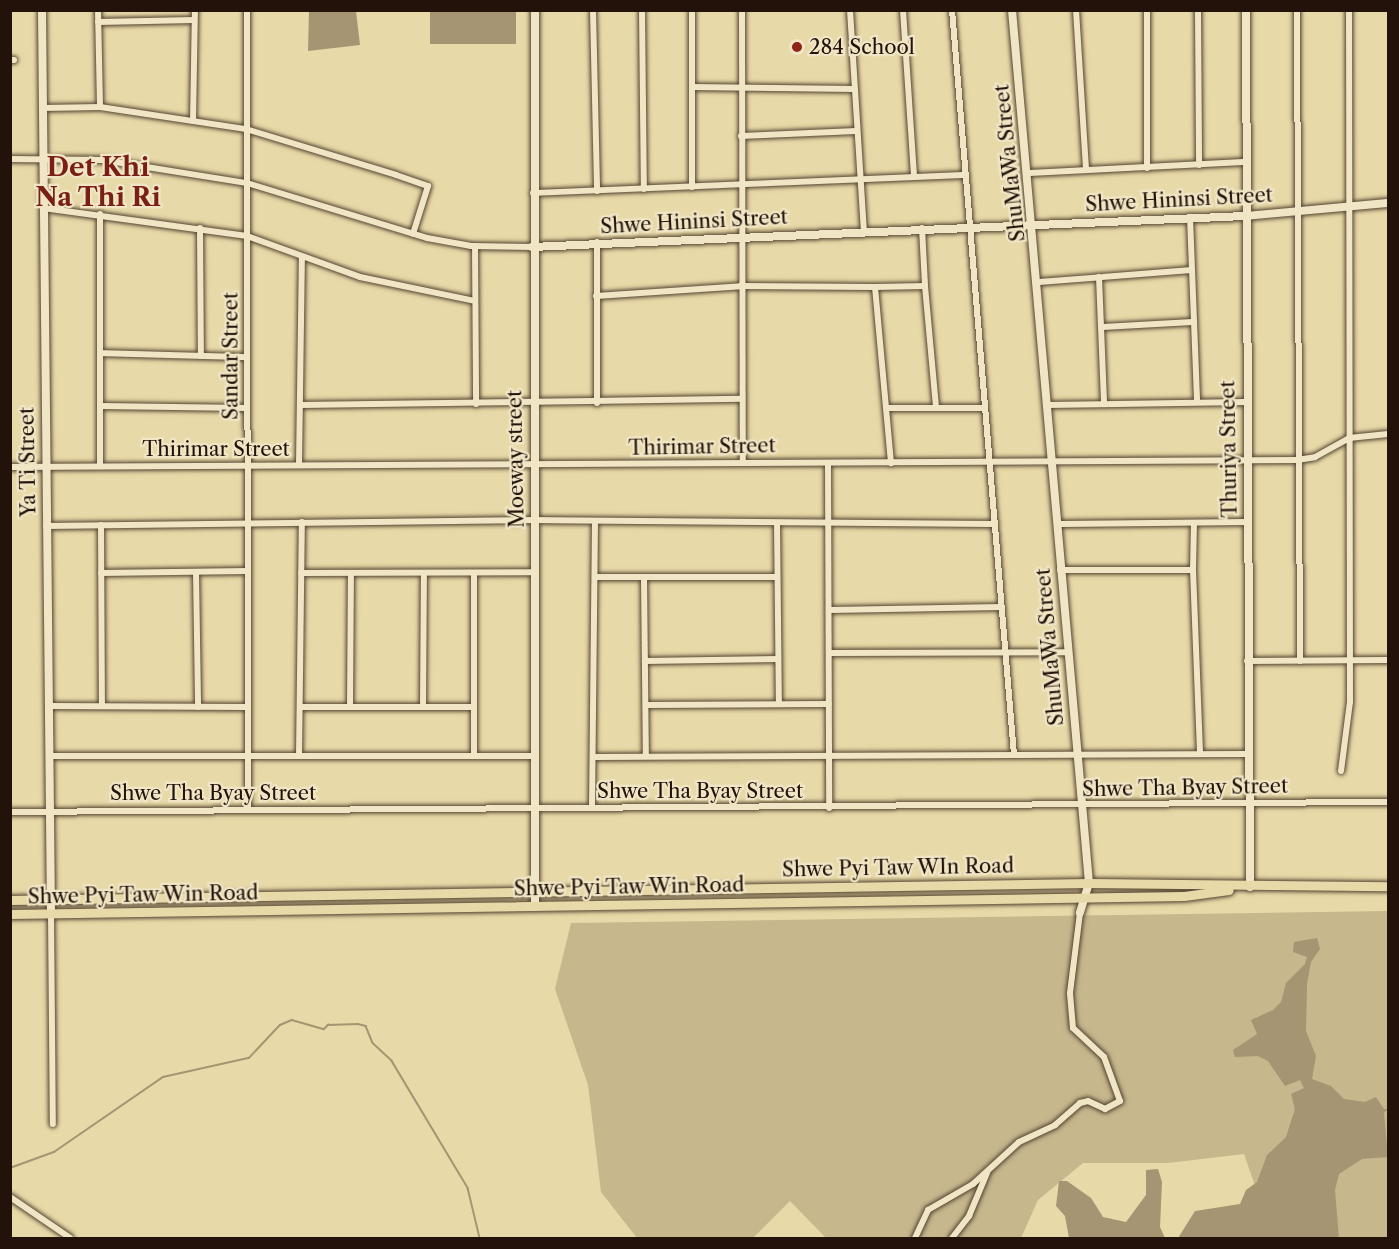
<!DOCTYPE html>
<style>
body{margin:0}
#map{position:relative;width:1399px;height:1249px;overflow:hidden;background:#e8d9a8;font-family:"Libre Caslon Text",serif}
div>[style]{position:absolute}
.green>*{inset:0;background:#c6b78d}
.water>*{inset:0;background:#a59572;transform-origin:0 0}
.stream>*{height:1.5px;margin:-0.75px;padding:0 0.75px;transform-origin:0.75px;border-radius:0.75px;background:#a59572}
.roads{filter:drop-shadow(0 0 2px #544431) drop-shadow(0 0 2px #544431)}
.street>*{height:6px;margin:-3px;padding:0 3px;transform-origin:3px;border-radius:3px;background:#f0e6c6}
.secondary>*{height:8px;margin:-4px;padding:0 4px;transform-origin:4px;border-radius:4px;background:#f0e6c6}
.primary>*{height:9px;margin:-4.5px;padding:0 4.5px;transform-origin:4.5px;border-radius:4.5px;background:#e8d9a8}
.dots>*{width:16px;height:16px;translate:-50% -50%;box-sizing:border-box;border:3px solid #f0e6c6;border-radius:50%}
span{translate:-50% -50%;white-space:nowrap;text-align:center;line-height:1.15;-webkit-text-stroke:4.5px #f0e6c6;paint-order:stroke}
.poi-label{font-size:20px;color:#221209}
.left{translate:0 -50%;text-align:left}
.street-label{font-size:20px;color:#221209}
.district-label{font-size:26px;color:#7a1f14;font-weight:700}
.frame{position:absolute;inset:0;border:12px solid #221209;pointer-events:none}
</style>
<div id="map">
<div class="green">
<div style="clip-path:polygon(1388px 911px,1388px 1238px,1273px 1238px,1244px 1154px,1168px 1163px,1083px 1163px,1038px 1200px,1021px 1238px,826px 1238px,790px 1201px,753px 1238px,637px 1238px,601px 1192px,588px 1085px,555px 989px,571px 923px)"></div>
</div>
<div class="water">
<div style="clip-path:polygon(309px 11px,356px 11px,360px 45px,308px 51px)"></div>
<div style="left:430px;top:11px;width:86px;height:33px"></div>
<div style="clip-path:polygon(1317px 938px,1320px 949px,1311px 962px,1307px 984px,1306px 1031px,1316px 1056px,1312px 1079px,1331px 1086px,1344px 1099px,1365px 1102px,1376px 1097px,1384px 1109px,1388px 1109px,1384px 1113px,1388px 1157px,1362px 1159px,1339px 1174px,1335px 1190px,1339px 1238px,1178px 1238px,1195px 1211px,1240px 1204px,1246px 1190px,1257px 1182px,1267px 1155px,1286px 1137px,1295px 1109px,1291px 1094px,1304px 1088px,1300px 1080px,1285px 1086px,1268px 1061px,1258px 1056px,1235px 1057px,1233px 1050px,1257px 1034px,1251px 1020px,1273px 1010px,1281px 1002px,1286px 983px,1305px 964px,1307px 957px,1293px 952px,1294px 942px)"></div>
<div style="clip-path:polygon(1158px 1169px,1162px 1182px,1160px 1227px,1165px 1238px,1069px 1238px,1065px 1216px,1056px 1206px,1059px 1181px,1067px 1181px,1091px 1198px,1103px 1217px,1126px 1222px,1146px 1195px,1146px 1170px)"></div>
</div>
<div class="stream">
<div style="left:10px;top:1168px;width:47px;rotate:-20deg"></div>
<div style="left:54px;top:1152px;width:132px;rotate:-34.5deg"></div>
<div style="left:163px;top:1077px;width:88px;rotate:-12.5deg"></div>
<div style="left:249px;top:1058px;width:45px;rotate:-46.8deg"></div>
<div style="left:280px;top:1025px;width:13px;rotate:-23deg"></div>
<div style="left:292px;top:1020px;width:33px;rotate:16deg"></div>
<div style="left:324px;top:1029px;width:6px;rotate:-45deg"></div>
<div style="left:328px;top:1025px;width:30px;rotate:-2deg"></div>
<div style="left:358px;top:1024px;width:8px;rotate:14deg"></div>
<div style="left:366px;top:1026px;width:18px;rotate:68deg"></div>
<div style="left:373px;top:1043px;width:26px;rotate:43deg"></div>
<div style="left:392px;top:1061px;width:148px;rotate:59.1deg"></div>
<div style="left:468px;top:1188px;width:51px;rotate:76.5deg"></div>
</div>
<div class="roads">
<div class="street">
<div style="left:98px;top:10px;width:97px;rotate:88.8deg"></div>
<div style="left:247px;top:10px;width:800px;rotate:89.93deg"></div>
<div style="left:593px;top:10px;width:181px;rotate:88.7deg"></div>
<div style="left:642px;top:10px;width:179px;rotate:89.4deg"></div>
<div style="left:692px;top:10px;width:77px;rotate:90deg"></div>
<div style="left:742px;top:10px;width:453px;rotate:89.9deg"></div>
<div style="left:850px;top:10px;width:220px;rotate:86.4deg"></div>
<div style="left:903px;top:10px;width:167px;rotate:86.2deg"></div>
<div style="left:952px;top:10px;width:747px;rotate:85.24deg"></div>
<div style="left:1076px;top:10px;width:160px;rotate:86.4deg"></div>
<div style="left:1198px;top:10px;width:155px;rotate:89.6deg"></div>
<div style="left:1297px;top:10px;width:651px;rotate:89.74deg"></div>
<div style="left:98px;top:22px;width:96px;rotate:-1.2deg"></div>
<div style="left:10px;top:60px;width:4px"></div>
<div style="left:43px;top:108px;width:57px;rotate:-1deg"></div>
<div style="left:100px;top:107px;width:148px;rotate:8.6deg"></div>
<div style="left:246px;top:129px;width:157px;rotate:17deg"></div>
<div style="left:396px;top:175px;width:34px;rotate:19deg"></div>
<div style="left:428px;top:186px;width:50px;rotate:107.4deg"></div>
<div style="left:193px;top:121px;width:111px;rotate:-89deg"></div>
<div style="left:741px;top:136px;width:115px;rotate:-2.5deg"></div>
<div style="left:10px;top:159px;width:93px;rotate:0.6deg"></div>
<div style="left:103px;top:160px;width:146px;rotate:9.1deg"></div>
<div style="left:247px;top:183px;width:188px;rotate:17deg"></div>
<div style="left:427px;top:238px;width:45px;rotate:10.3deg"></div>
<div style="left:471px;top:246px;width:61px;rotate:0.9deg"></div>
<div style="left:1147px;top:168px;width:158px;rotate:-90deg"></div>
<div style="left:1028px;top:173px;width:217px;rotate:-2.9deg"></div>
<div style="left:692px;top:187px;width:100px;rotate:-90deg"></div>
<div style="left:692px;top:87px;width:162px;rotate:0.7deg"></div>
<div style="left:533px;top:193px;width:433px;rotate:-2.4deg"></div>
<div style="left:43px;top:208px;width:206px;rotate:7.8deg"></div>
<div style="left:247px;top:236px;width:120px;rotate:19.9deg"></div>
<div style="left:360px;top:277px;width:117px;rotate:11.8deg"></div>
<div style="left:1190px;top:217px;width:184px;rotate:87.8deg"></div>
<div style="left:200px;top:228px;width:128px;rotate:89.6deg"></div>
<div style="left:922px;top:228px;width:58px;rotate:87deg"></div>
<div style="left:475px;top:246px;width:158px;rotate:89.6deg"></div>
<div style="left:1099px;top:277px;width:126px;rotate:87.7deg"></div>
<div style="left:1039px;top:282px;width:153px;rotate:-4.5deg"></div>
<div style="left:875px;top:287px;width:50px;rotate:-1.1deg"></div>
<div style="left:925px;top:286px;width:122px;rotate:84.8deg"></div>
<div style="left:596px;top:296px;width:145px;rotate:-3.9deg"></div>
<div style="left:741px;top:286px;width:134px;rotate:0.4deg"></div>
<div style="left:875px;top:287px;width:177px;rotate:84.8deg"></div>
<div style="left:1101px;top:327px;width:93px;rotate:-3.1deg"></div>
<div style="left:100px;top:353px;width:147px;rotate:1.6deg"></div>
<div style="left:597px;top:403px;width:161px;rotate:-90deg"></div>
<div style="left:301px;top:405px;width:441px;rotate:-0.8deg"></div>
<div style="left:1047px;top:405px;width:198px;rotate:-0.9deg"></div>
<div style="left:100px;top:406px;width:147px;rotate:0.8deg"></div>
<div style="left:887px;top:408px;width:97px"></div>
<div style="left:828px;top:463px;width:345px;rotate:89.8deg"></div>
<div style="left:100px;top:465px;width:251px;rotate:-90deg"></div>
<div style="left:299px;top:465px;width:208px;rotate:-89.2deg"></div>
<div style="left:10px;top:467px;width:1287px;rotate:-0.31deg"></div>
<div style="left:1297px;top:460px;width:18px;rotate:-9deg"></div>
<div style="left:1315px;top:457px;width:39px;rotate:-29deg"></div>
<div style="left:1349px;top:438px;width:39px;rotate:-6deg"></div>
<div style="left:777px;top:523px;width:181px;rotate:89.4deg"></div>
<div style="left:1057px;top:524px;width:190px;rotate:-0.6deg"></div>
<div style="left:101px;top:525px;width:181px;rotate:89.7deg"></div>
<div style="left:46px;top:526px;width:488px;rotate:-0.7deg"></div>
<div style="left:534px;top:520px;width:459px;rotate:0.5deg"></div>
<div style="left:1060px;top:570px;width:133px"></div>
<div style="left:1193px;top:570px;width:47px;rotate:-88.8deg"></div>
<div style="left:1193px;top:570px;width:184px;rotate:87.8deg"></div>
<div style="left:101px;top:573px;width:146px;rotate:-0.8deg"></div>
<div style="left:196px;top:573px;width:134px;rotate:89.1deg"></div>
<div style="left:301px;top:573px;width:233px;rotate:-0.2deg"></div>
<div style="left:595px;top:577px;width:182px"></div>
<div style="left:644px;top:577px;width:179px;rotate:89.4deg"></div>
<div style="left:830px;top:610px;width:171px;rotate:-1deg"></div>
<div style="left:830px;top:653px;width:238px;rotate:-0.2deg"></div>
<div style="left:645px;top:661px;width:133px;rotate:-0.9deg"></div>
<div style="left:1247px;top:661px;width:141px;rotate:-0.4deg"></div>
<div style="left:646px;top:705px;width:183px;rotate:-0.3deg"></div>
<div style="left:48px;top:706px;width:200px;rotate:0.3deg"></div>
<div style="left:300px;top:707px;width:174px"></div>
<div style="left:350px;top:707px;width:134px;rotate:-89.6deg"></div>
<div style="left:423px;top:707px;width:134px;rotate:-89.6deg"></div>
<div style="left:49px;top:756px;width:486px"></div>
<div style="left:299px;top:756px;width:234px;rotate:-89.3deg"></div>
<div style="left:474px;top:756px;width:183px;rotate:-90deg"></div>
<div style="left:593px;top:757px;width:654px;rotate:-0.26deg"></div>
<div style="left:1341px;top:771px;width:70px;rotate:-82.6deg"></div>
<div style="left:1350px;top:702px;width:692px;rotate:-90.08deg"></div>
<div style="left:592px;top:807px;width:285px;rotate:-89.4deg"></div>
<div style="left:10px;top:812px;width:1378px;rotate:-0.42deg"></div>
<div style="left:51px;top:913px;width:211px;rotate:89.5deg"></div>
<div style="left:10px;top:1197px;width:73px;rotate:34.3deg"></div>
<div style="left:915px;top:1238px;width:31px;rotate:-65deg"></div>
<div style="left:928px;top:1210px;width:52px;rotate:-30deg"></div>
<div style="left:973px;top:1184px;width:62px;rotate:-42.4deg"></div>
<div style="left:1019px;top:1142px;width:40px;rotate:-25deg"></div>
<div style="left:1055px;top:1125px;width:33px;rotate:-41deg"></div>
<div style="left:1080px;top:1103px;width:8px;rotate:-14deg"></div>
<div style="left:1088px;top:1101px;width:19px;rotate:25deg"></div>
<div style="left:1105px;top:1109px;width:17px;rotate:-28deg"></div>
<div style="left:1120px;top:1101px;width:47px;rotate:-110deg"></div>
<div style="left:1104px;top:1057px;width:42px;rotate:-136.9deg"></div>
<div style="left:1073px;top:1028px;width:35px;rotate:-95deg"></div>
<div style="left:1070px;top:993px;width:81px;rotate:-82.9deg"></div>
<div style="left:952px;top:1238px;width:28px;rotate:-52deg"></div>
<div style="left:969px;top:1216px;width:47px;rotate:-67.3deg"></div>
</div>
<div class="secondary">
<div style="left:42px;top:10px;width:903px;rotate:89.43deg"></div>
<div style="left:535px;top:10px;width:897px;rotate:90deg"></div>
<div style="left:1012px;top:10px;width:876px;rotate:84.96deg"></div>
<div style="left:1089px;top:883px;width:31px;rotate:107deg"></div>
<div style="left:1246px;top:10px;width:877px;rotate:89.74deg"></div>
<div style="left:532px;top:247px;width:714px;rotate:-2.49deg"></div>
<div style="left:1245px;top:216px;width:144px;rotate:-5.2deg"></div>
</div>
<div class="primary">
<div style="left:10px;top:900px;width:1079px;rotate:-0.9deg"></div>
<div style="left:1089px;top:883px;width:299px;rotate:0.6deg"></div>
<div style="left:10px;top:914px;width:1174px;rotate:-0.88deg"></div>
<div style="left:1184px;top:896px;width:45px;rotate:-7.6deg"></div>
</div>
</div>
<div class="dots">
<div style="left:797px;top:47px;background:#8f2418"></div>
</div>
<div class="poi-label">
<span class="left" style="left:809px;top:47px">284 School</span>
</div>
<div class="street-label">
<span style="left:1010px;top:163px;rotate:-96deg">ShuMaWa Street</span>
<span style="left:1179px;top:200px;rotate:-3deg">Shwe Hininsi Street</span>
<span style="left:694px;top:222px;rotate:-3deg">Shwe Hininsi Street</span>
<span style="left:231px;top:356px;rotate:-90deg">Sandar Street</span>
<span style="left:702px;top:447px;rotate:-1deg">Thirimar Street</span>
<span style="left:216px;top:449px">Thirimar Street</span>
<span style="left:1229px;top:449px;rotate:-91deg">Thuriya Street</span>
<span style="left:516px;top:459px;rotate:-91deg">Moeway street</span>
<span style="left:28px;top:462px;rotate:-91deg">Ya Ti Street</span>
<span style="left:1050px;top:647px;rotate:-95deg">ShuMaWa Street</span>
<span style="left:1185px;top:788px;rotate:-1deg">Shwe Tha Byay Street</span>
<span style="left:700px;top:791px">Shwe Tha Byay Street</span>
<span style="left:213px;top:793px">Shwe Tha Byay Street</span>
<span style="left:898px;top:868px;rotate:-1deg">Shwe Pyi Taw WIn Road</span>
<span style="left:629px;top:887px;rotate:-1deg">Shwe Pyi Taw Win Road</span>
<span style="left:143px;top:895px;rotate:-1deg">Shwe Pyi Taw Win Road</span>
</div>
<div class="district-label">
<span style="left:98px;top:183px">Det Khi<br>Na Thi Ri</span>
</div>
<div class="frame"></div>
</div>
